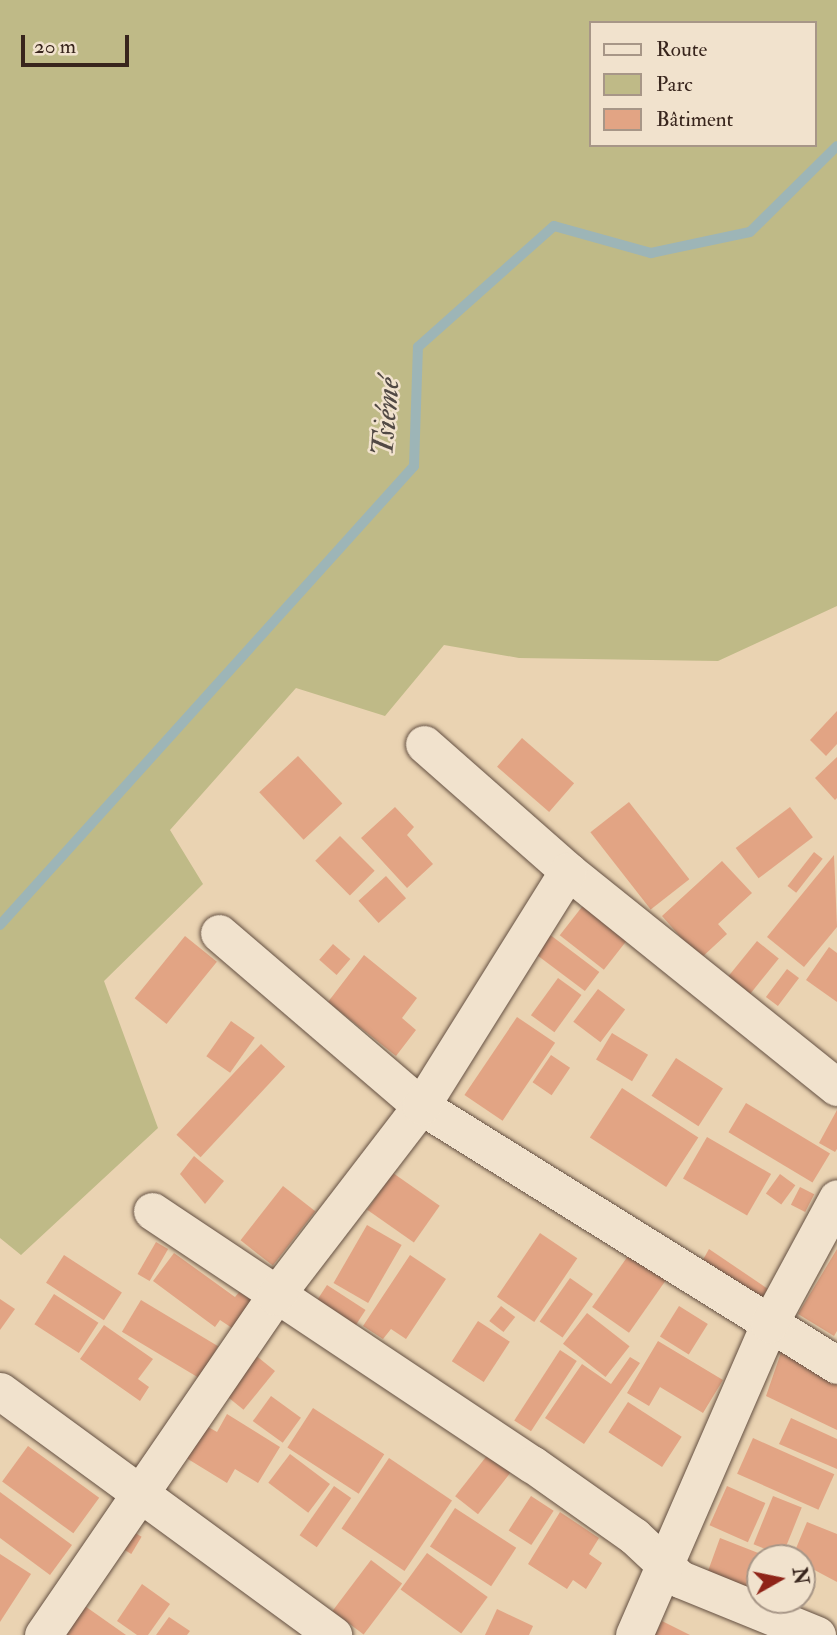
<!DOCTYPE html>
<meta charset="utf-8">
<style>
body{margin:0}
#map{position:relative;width:837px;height:1635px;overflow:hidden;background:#ead3b2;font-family:"IM FELL Double Pica",serif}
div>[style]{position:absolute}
.green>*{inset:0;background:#bfba87}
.stream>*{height:10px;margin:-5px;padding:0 5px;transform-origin:5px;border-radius:5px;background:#9db5b7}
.building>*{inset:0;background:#e2a484;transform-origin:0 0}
.roads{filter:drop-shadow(0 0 2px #645042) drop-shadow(0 0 2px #645042)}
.minor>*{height:37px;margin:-18.5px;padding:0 18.5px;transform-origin:18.5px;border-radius:18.5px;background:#f1e2cd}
span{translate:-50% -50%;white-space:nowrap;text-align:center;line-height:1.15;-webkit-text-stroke:5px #f1e2cd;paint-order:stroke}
.water-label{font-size:32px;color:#514944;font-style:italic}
.legend{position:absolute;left:589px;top:21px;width:228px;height:126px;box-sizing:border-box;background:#f1e2cd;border:2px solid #a79687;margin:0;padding:9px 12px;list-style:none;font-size:21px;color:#38251d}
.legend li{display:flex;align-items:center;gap:14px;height:35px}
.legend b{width:35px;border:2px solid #a79687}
.north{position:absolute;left:746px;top:1544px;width:70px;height:70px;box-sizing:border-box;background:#f1e2cd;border:2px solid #a79687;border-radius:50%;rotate:81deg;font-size:19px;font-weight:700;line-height:28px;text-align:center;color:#38251d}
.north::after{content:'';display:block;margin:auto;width:24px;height:32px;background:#8f2418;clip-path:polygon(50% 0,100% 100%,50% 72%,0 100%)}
.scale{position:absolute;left:21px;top:35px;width:108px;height:32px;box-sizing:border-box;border:4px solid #38251d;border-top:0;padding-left:9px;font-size:21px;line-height:24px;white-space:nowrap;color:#38251d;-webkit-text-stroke:5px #f1e2cd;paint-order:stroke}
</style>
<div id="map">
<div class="green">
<div style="clip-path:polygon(evenodd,0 0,837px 0,837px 606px,718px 661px,519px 658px,444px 645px,385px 716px,296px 688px,170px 830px,203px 884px,104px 981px,158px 1128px,21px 1255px,0 1238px,0 0,590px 23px,814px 23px,814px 145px,590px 145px,590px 23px)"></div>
</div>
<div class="stream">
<div style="left:0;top:925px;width:618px;rotate:-47.95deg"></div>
<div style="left:414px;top:466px;width:119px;rotate:-88.1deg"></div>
<div style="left:418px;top:347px;width:182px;rotate:-41.7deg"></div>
<div style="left:554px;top:226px;width:101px;rotate:15.6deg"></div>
<div style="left:651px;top:253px;width:101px;rotate:-12deg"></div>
<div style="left:750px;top:232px;width:122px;rotate:-44.7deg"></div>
</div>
<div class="building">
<div style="clip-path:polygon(837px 711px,837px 744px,826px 756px,810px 740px)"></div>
<div style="left:522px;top:738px;width:69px;height:38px;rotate:41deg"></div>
<div style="left:298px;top:756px;width:65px;height:53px;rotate:47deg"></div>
<div style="clip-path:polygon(837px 757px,837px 798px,835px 800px,815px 778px)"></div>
<div style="left:629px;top:802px;width:98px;height:49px;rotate:52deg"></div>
<div style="clip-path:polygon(395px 807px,414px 827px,407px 835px,433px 864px,407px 888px,361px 838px)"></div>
<div style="left:790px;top:807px;width:38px;height:68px;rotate:53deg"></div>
<div style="left:340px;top:836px;width:49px;height:35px;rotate:45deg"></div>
<div style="left:814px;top:852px;width:11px;height:43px;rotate:38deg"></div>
<div style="clip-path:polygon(834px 855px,837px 927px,804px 967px,767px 937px)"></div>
<div style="clip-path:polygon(722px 861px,752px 893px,718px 924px,727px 934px,700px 959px,662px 916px)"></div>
<div style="left:386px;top:876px;width:30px;height:37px;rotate:48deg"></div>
<div style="left:585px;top:903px;width:56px;height:41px;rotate:38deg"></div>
<div style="left:549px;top:934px;width:63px;height:24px;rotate:37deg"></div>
<div style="left:185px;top:936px;width:41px;height:80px;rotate:39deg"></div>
<div style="left:757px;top:941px;width:28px;height:50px;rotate:39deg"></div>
<div style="left:333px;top:944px;width:23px;height:21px;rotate:41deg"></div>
<div style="clip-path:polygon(829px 947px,837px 953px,837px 1002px,806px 980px)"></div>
<div style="clip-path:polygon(364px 955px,417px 998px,402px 1018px,416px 1030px,396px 1056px,328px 1002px)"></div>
<div style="left:787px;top:969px;width:15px;height:35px;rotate:37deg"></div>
<div style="left:558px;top:978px;width:29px;height:46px;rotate:36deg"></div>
<div style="left:598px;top:989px;width:34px;height:41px;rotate:37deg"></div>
<div style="left:517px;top:1017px;width:46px;height:94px;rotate:34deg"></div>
<div style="left:231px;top:1021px;width:29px;height:43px;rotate:35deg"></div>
<div style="left:612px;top:1033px;width:42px;height:31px;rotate:31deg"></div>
<div style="left:261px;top:1044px;width:33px;height:124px;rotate:43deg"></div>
<div style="left:551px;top:1055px;width:23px;height:33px;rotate:34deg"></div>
<div style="left:676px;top:1058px;width:56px;height:45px;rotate:33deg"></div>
<div style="left:622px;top:1088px;width:91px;height:59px;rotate:33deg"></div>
<div style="left:746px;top:1103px;width:98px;height:34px;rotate:31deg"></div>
<div style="clip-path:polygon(837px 1110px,837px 1149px,835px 1152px,819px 1143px)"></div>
<div style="left:707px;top:1137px;width:74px;height:48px;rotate:30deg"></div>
<div style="clip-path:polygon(194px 1156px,224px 1181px,205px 1204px,180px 1174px)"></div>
<div style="left:393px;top:1173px;width:57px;height:45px;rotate:35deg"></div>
<div style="left:780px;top:1174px;width:19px;height:24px;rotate:36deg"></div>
<div style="left:283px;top:1186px;width:41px;height:69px;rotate:38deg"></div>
<div style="left:800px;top:1187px;width:16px;height:20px;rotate:27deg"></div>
<div style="left:367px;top:1225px;width:40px;height:67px;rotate:30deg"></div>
<div style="left:540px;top:1233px;width:45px;height:77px;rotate:34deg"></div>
<div style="left:156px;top:1242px;width:14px;height:37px;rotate:30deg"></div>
<div style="clip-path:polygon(709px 1249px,768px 1289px,757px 1307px,696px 1272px)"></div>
<div style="clip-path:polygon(837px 1249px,837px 1331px,834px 1336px,798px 1314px)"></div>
<div style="clip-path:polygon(174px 1253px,235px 1297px,245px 1285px,256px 1294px,232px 1328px,220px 1320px,215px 1327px,153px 1281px)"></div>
<div style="left:630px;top:1253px;width:45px;height:66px;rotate:35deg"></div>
<div style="left:64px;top:1255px;width:69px;height:33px;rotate:33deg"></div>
<div style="clip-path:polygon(410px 1255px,446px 1279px,406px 1339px,391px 1329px,383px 1339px,363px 1326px)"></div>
<div style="left:570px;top:1278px;width:28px;height:53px;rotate:35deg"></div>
<div style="left:327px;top:1285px;width:46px;height:23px;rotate:33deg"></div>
<div style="left:54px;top:1294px;width:53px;height:36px;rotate:33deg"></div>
<div style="clip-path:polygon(0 1299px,15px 1309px,0 1330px)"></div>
<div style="left:141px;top:1300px;width:90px;height:37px;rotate:31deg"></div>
<div style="left:501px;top:1306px;width:18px;height:19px;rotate:38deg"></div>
<div style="left:679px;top:1306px;width:34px;height:36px;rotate:32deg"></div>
<div style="left:587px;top:1313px;width:54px;height:39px;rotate:38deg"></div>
<div style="left:478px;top:1321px;width:38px;height:48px;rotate:33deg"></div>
<div style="clip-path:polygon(104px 1325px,153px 1359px,138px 1379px,149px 1387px,140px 1401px,80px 1359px)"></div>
<div style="clip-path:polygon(658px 1341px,723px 1380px,703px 1413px,660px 1387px,649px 1406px,627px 1393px)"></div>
<div style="clip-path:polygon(784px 1344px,837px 1372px,837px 1430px,766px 1396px)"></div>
<div style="left:560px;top:1350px;width:20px;height:84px;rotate:33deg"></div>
<div style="left:254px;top:1354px;width:27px;height:50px;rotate:39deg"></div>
<div style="clip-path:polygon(630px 1357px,640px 1363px,584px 1444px,545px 1418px,582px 1364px,611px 1384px)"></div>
<div style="left:271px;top:1396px;width:37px;height:31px;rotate:36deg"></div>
<div style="left:628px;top:1402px;width:64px;height:36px;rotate:33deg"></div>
<div style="left:313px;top:1408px;width:85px;height:47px;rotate:33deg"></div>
<div style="clip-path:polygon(227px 1414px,280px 1447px,258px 1483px,235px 1469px,227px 1483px,183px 1456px,203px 1424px,217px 1432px)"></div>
<div style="clip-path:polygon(791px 1418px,837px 1439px,837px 1469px,779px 1444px)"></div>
<div style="left:753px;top:1438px;width:89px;height:39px;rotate:24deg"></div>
<div style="left:28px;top:1446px;width:88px;height:44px;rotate:36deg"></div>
<div style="left:489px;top:1453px;width:29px;height:55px;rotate:38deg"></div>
<div style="left:290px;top:1454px;width:50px;height:36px;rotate:37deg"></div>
<div style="left:389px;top:1458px;width:76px;height:85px;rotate:34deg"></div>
<div style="left:334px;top:1486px;width:21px;height:60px;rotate:35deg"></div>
<div style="left:727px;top:1486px;width:42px;height:43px;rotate:24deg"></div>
<div style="clip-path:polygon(0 1492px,72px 1545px,50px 1575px,0 1538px)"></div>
<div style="left:531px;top:1496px;width:27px;height:41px;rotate:33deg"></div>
<div style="left:773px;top:1496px;width:31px;height:52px;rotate:22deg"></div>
<div style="left:455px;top:1508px;width:73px;height:46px;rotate:33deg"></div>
<div style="clip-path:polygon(560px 1512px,599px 1538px,589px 1554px,602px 1563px,586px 1589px,573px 1580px,567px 1589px,528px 1564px)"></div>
<div style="clip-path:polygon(807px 1522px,837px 1534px,837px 1582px,792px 1558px)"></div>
<div style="left:127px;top:1528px;width:17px;height:20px;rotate:31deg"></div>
<div style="clip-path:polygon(720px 1538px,771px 1558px,760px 1558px,760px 1600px,704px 1582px)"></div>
<div style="left:427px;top:1553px;width:75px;height:45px;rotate:36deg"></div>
<div style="clip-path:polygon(0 1554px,31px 1574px,0 1622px)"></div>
<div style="left:371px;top:1560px;width:39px;height:64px;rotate:37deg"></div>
<div style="clip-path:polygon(142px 1584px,170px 1604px,148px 1635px,137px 1635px,117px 1621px)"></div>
<div style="clip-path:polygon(82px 1604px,126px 1635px,61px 1635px)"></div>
<div style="clip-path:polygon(497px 1609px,533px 1626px,529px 1635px,485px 1635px)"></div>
<div style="clip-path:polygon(169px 1617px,190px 1631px,187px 1635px,156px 1635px)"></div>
<div style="clip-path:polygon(662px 1621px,690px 1635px,655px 1635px)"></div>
</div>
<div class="roads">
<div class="minor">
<div style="left:424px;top:744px;width:192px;rotate:41.4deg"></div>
<div style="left:568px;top:871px;width:345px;rotate:38.8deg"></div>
<div style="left:219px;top:933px;width:266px;rotate:40.6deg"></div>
<div style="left:421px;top:1106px;width:490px;rotate:31.9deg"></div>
<div style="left:152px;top:1211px;width:457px;rotate:33.7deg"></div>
<div style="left:532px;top:1464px;width:125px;rotate:35.2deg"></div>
<div style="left:634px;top:1536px;width:63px;rotate:43.1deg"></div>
<div style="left:680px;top:1579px;width:148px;rotate:22.2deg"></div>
<div style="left:0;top:1391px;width:413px;rotate:36.2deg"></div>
<div style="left:43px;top:1635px;width:411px;rotate:-55.6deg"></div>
<div style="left:275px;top:1296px;width:240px;rotate:-52.5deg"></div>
<div style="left:421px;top:1106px;width:277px;rotate:-58deg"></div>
<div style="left:634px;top:1635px;width:339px;rotate:-66.5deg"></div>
<div style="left:769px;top:1324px;width:143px;rotate:-61.6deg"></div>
</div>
</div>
<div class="water-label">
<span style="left:386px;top:417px;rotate:-85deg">Tsiémé</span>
</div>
<ul class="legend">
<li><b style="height:9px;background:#f1e2cd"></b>Route</li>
<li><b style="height:19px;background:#bfba87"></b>Parc</li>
<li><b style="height:19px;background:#e2a484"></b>Bâtiment</li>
</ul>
<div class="north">N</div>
<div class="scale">20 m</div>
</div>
